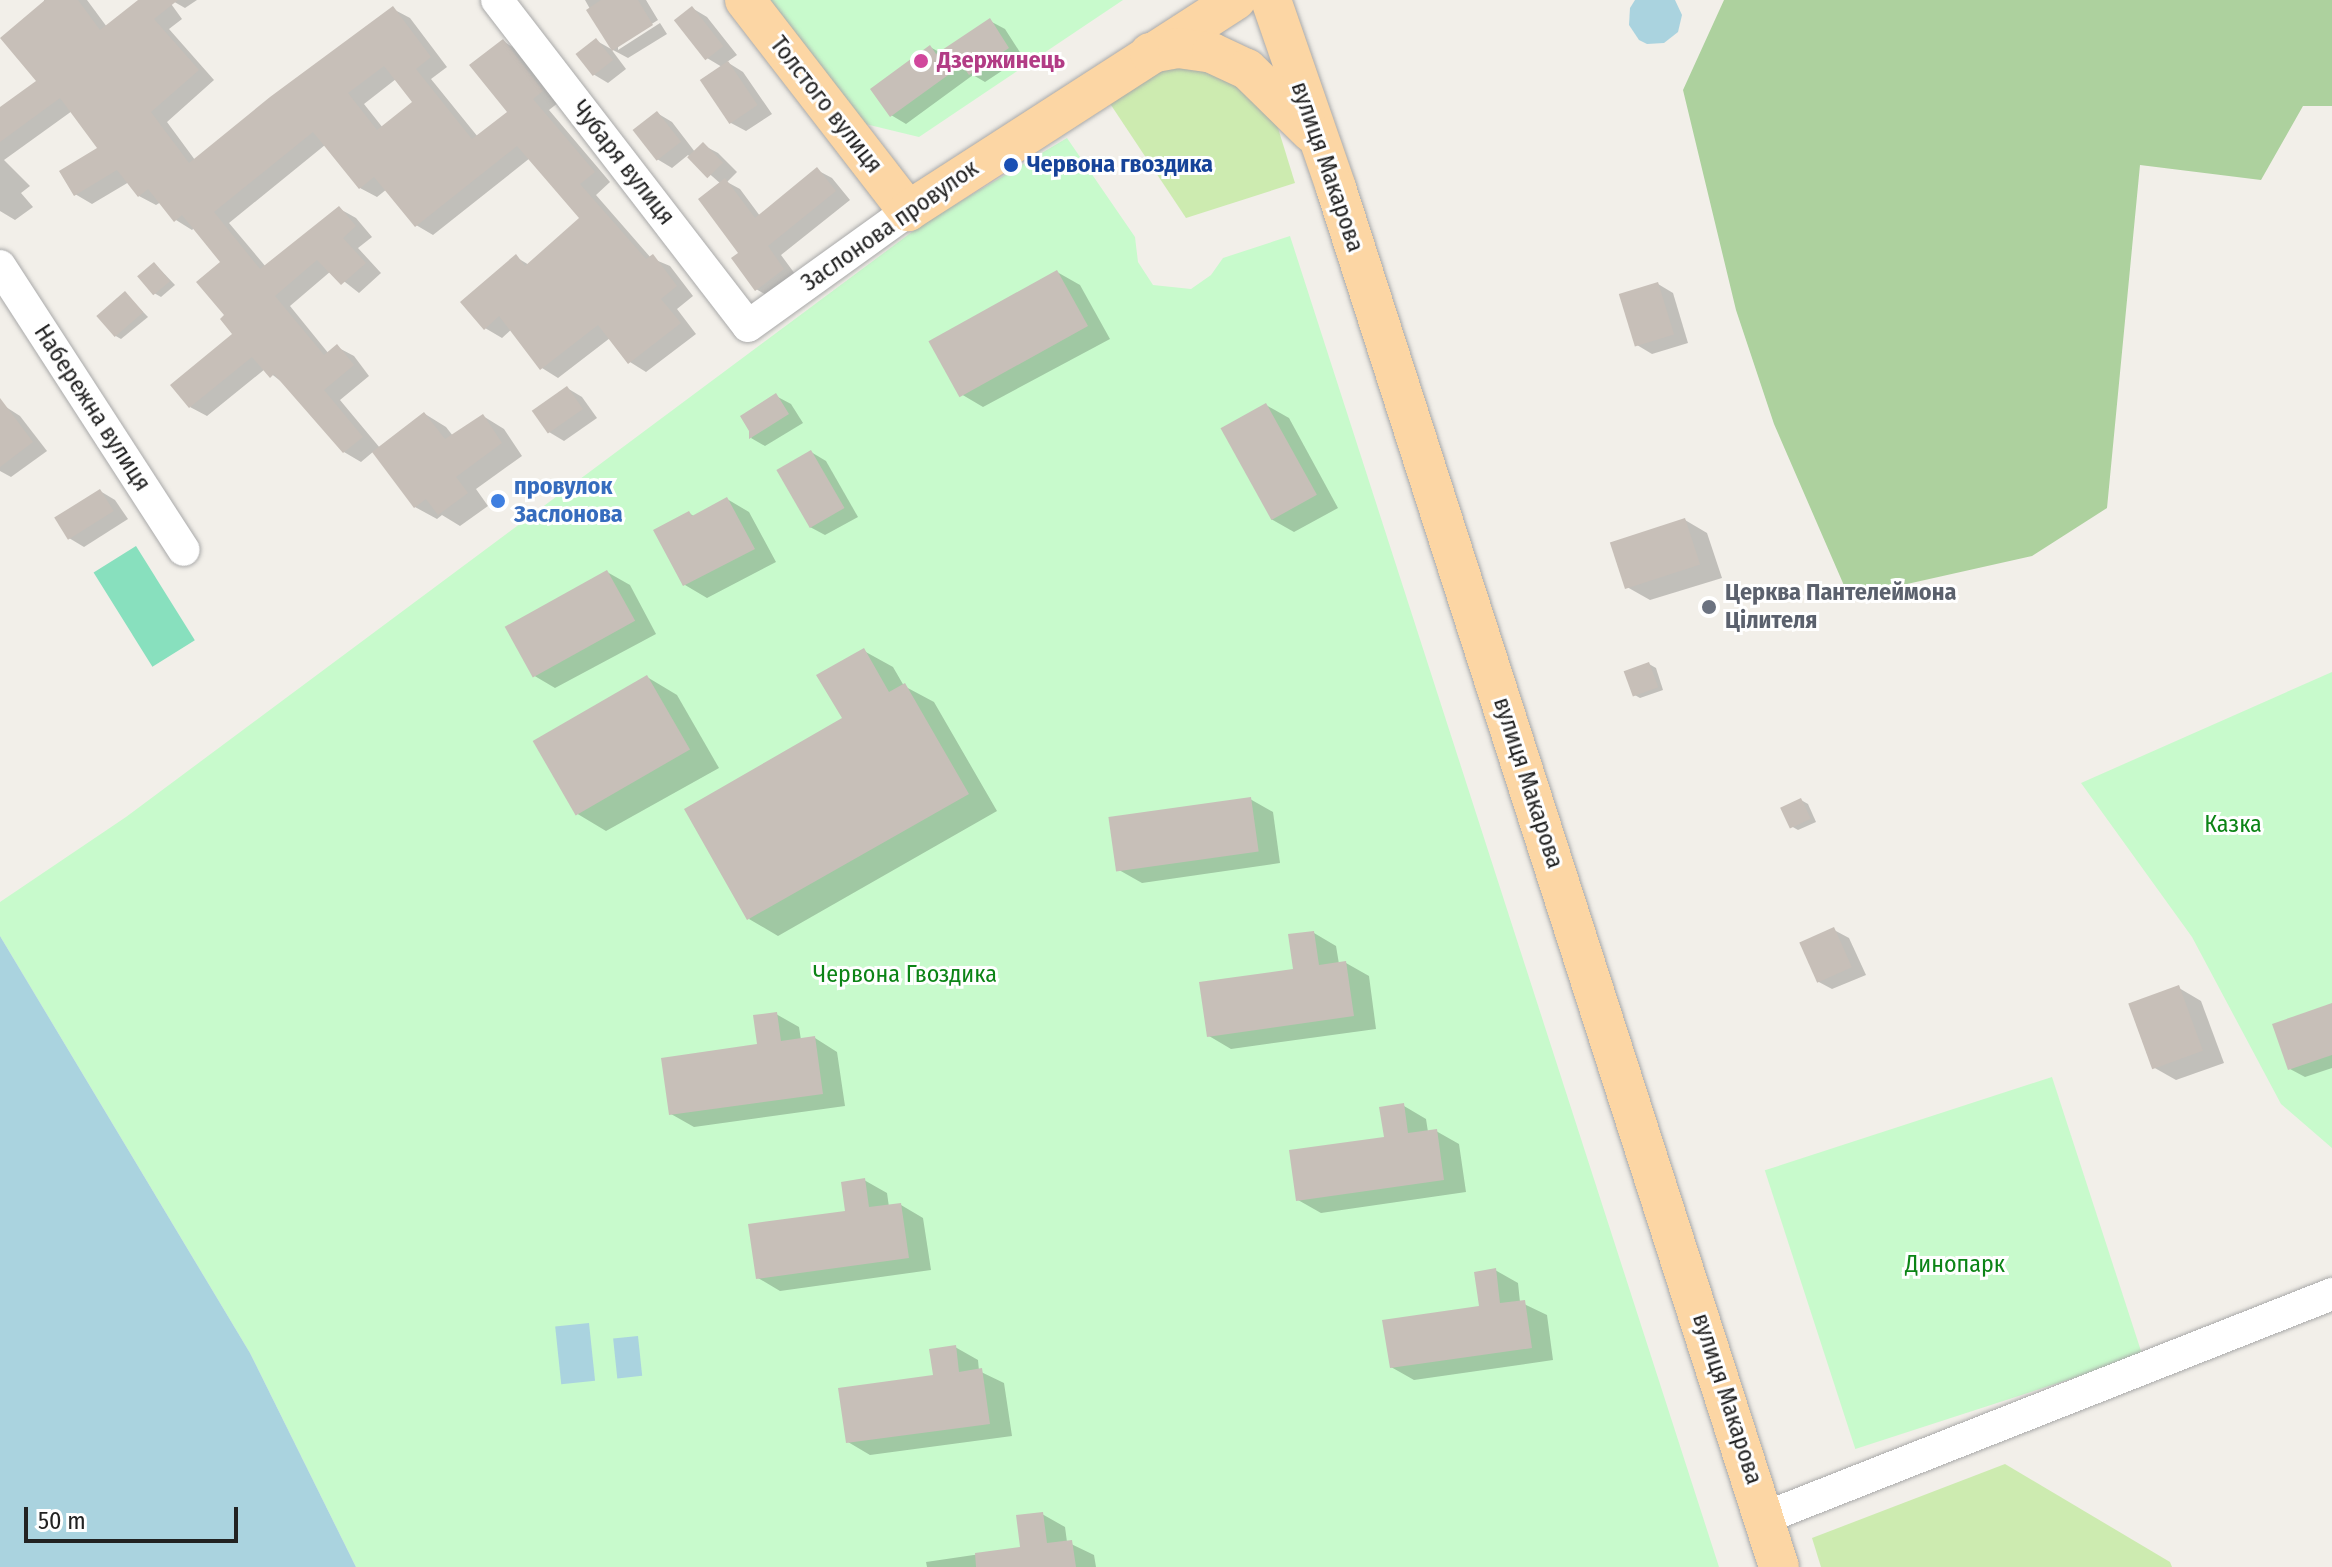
<!DOCTYPE html>
<meta charset="utf-8">
<style>
body{margin:0}
#map{position:relative;width:2332px;height:1567px;overflow:hidden;background:#f2efe9;font-family:"Fira Sans Condensed",sans-serif}
div>[style]{position:absolute}
.grass>*{inset:0;background:#cdebb0}
.forest>*{inset:0;background:#add19e}
.park>*{inset:0;background:#c8facc;transform-origin:0 0}
.pitch>*{inset:0;background:#88e0be;transform-origin:0 0}
.water>*{inset:0;background:#aad3df;transform-origin:0 0}
.shadow>*{inset:0;background:#0003}
.building>*{inset:0;background:#c7bfb8;transform-origin:0 0}
.roads{filter:drop-shadow(0 0 2px #a9a9a9) drop-shadow(0 0 2px #a9a9a9)}
.minor>*{height:32px;margin:-16px;padding:0 16px;transform-origin:16px;border-radius:16px;background:#fff}
.major>*{height:40px;margin:-20px;padding:0 20px;transform-origin:20px;border-radius:20px;background:#fcd6a4}
.dots>*{width:22px;height:22px;translate:-50% -50%;box-sizing:border-box;border:4px solid #fff;border-radius:50%}
span{translate:-50% -50%;white-space:nowrap;text-align:center;line-height:1.15;-webkit-text-stroke:6px #fff;paint-order:stroke}
.hotel-label{font-size:24px;color:#b23c85;font-weight:700}
.left{translate:0 -50%;text-align:left}
.street-label{font-size:24px;color:#222}
.transit-label{font-size:24px;color:#164399;font-weight:700}
.shop-label{font-size:24px;color:#366cbe;font-weight:700}
.worship-label{font-size:24px;color:#5b616d;font-weight:700}
.park-label{font-size:24px;color:#0c8416}
.scale{position:absolute;left:24px;top:1507px;width:214px;height:36px;box-sizing:border-box;border:4px solid #222;border-top:0;padding-left:10px;font-size:24px;line-height:28px;white-space:nowrap;color:#222;-webkit-text-stroke:6px #fff;paint-order:stroke}
</style>
<div id="map">
<div class="grass">
<div style="clip-path:polygon(1172px 60px,1219px 70px,1263px 107px,1278px 128px,1295px 183px,1186px 218px,1105px 96px)"></div>
<div style="clip-path:polygon(2005px 1464px,2170px 1562px,2172px 1567px,1821px 1567px,1812px 1538px)"></div>
</div>
<div class="forest">
<div style="clip-path:polygon(1724px 0,2332px 0,2332px 106px,2303px 106px,2261px 180px,2140px 165px,2107px 508px,2032px 556px,1849px 597px,1774px 424px,1736px 310px,1683px 90px)"></div>
</div>
<div class="park">
<div style="clip-path:polygon(764px 0,1123px 0,919px 137px,857px 122px)"></div>
<div style="clip-path:polygon(1067px 138px,1135px 237px,1138px 262px,1153px 285px,1191px 289px,1211px 275px,1223px 258px,1290px 236px,1719px 1567px,356px 1567px,250px 1353px,0 936px,0 902px,126px 817px,924px 223px)"></div>
<div style="clip-path:polygon(2332px 672px,2332px 1148px,2281px 1104px,2192px 937px,2081px 783px)"></div>
<div style="left:2052px;top:1077px;width:293px;height:302px;rotate:72deg"></div>
</div>
<div class="pitch">
<div style="left:136px;top:546px;width:111px;height:50px;rotate:58deg"></div>
</div>
<div class="water">
<div style="clip-path:polygon(1635px 0,1675px 0,1682px 15px,1678px 32px,1664px 43px,1647px 44px,1639px 40px,1629px 25px,1630px 8px)"></div>
<div style="clip-path:polygon(0 936px,250px 1353px,356px 1567px,0 1567px)"></div>
<div style="left:589px;top:1323px;width:58px;height:34px;rotate:84deg"></div>
<div style="left:638px;top:1336px;width:40px;height:25px;rotate:84deg"></div>
</div>
<div class="shadow">
<div style="clip-path:polygon(evenodd,44px 0,87px 0,107px 27px,142px 0,169px 1px,182px 19px,169px 29px,214px 80px,167px 122px,195px 160px,393px 9px,410px 18px,447px 67px,431px 79px,478px 137px,509px 112px,503px 41px,519px 51px,559px 102px,549px 110px,610px 182px,596px 195px,651px 258px,670px 266px,693px 296px,677px 309px,696px 334px,646px 372px,630px 362px,610px 338px,558px 378px,542px 368px,512px 329px,502px 338px,485px 328px,516px 257px,529px 265px,582px 219px,530px 158px,433px 235px,416px 225px,387px 189px,377px 197px,360px 188px,325px 145px,229px 223px,266px 267px,340px 209px,356px 218px,372px 237px,358px 248px,381px 273px,359px 293px,331px 271px,290px 306px,329px 354px,337px 347px,354px 356px,369px 376px,340px 400px,380px 448px,425px 414px,446px 427px,453px 436px,483px 416px,504px 429px,522px 456px,476px 489px,488px 506px,460px 526px,442px 515px,437px 519px,415px 507px,374px 451px,361px 462px,344px 452px,287px 386px,265px 369px,207px 416px,190px 407px,235px 334px,227px 316px,223px 262px,195px 227px,192px 230px,176px 220px,161px 202px,156px 205px,139px 196px,129px 182px,92px 204px,75px 194px,100px 148px,72px 111px,4px 160px,30px 186px,21px 193px,33px 207px,15px 220px,0 211px,0 110px,38px 81px,44px 0,396px 79px,415px 102px,383px 128px,364px 104px,396px 79px)"></div>
<div style="clip-path:polygon(171px 0,197px 0,185px 8px)"></div>
<div style="clip-path:polygon(585px 0,646px 0,658px 20px,618px 45px,618px 50px,660px 23px,667px 34px,628px 58px,613px 50px)"></div>
<div style="clip-path:polygon(692px 8px,707px 17px,737px 55px,727px 62px,743px 72px,772px 114px,746px 131px,731px 123px,702px 81px,722px 67px,707px 58px)"></div>
<div style="clip-path:polygon(990px 21px,1005px 29px,1023px 57px,985px 82px,973px 75px,906px 124px,891px 115px,930px 47px,941px 53px)"></div>
<div style="clip-path:polygon(597px 41px,611px 49px,626px 69px,608px 83px,593px 74px)"></div>
<div style="clip-path:polygon(657px 113px,672px 122px,695px 152px,703px 145px,718px 153px,737px 172px,727px 182px,740px 189px,760px 216px,817px 170px,832px 178px,850px 200px,781px 255px,798px 278px,771px 298px,756px 289px,721px 184px,688px 155px,672px 168px,657px 159px)"></div>
<div style="clip-path:polygon(155px 264px,175px 285px,161px 297px,154px 293px)"></div>
<div style="clip-path:polygon(1057px 272px,1080px 285px,1110px 339px,983px 407px,961px 394px)"></div>
<div style="clip-path:polygon(1658px 284px,1673px 293px,1688px 343px,1652px 354px,1637px 345px)"></div>
<div style="clip-path:polygon(125px 293px,148px 317px,121px 339px,114px 335px)"></div>
<div style="clip-path:polygon(567px 388px,582px 397px,597px 418px,564px 441px,549px 432px)"></div>
<div style="clip-path:polygon(776px 396px,791px 404px,803px 423px,765px 446px,751px 438px)"></div>
<div style="clip-path:polygon(1266px 405px,1289px 418px,1338px 508px,1294px 532px,1271px 519px)"></div>
<div style="clip-path:polygon(6px 407px,20px 416px,47px 451px,11px 477px,0 471px,0 412px)"></div>
<div style="clip-path:polygon(811px 452px,826px 461px,858px 517px,825px 535px,810px 527px)"></div>
<div style="clip-path:polygon(100px 491px,115px 500px,128px 519px,84px 547px,69px 538px)"></div>
<div style="clip-path:polygon(727px 499px,749px 512px,776px 562px,707px 598px,685px 585px,689px 513px,695px 517px)"></div>
<div style="clip-path:polygon(1685px 520px,1707px 533px,1722px 578px,1650px 600px,1627px 587px)"></div>
<div style="clip-path:polygon(607px 572px,630px 585px,656px 634px,555px 688px,533px 675px)"></div>
<div style="clip-path:polygon(864px 651px,893px 667px,904px 686px,934px 702px,997px 811px,778px 936px,749px 919px,844px 719px)"></div>
<div style="clip-path:polygon(1649px 664px,1656px 668px,1663px 690px,1640px 698px,1633px 694px)"></div>
<div style="clip-path:polygon(647px 677px,677px 695px,719px 768px,606px 831px,576px 813px)"></div>
<div style="clip-path:polygon(1250px 799px,1273px 812px,1280px 863px,1142px 883px,1119px 870px)"></div>
<div style="clip-path:polygon(1801px 800px,1808px 804px,1816px 822px,1798px 830px,1791px 826px)"></div>
<div style="clip-path:polygon(1834px 930px,1849px 938px,1866px 975px,1832px 989px,1817px 981px)"></div>
<div style="clip-path:polygon(1314px 933px,1336px 946px,1339px 964px,1346px 963px,1369px 976px,1376px 1029px,1231px 1049px,1209px 1036px,1296px 970px)"></div>
<div style="clip-path:polygon(2179px 988px,2201px 1001px,2224px 1063px,2176px 1080px,2153px 1067px)"></div>
<div style="clip-path:polygon(2332px 1008px,2332px 1068px,2305px 1077px,2290px 1069px)"></div>
<div style="clip-path:polygon(776px 1014px,799px 1027px,801px 1040px,815px 1038px,837px 1052px,845px 1106px,694px 1127px,671px 1114px,759px 1046px)"></div>
<div style="clip-path:polygon(1404px 1106px,1426px 1119px,1428px 1132px,1436px 1131px,1459px 1144px,1466px 1192px,1321px 1213px,1298px 1200px,1386px 1139px)"></div>
<div style="clip-path:polygon(864px 1180px,887px 1193px,889px 1207px,901px 1205px,923px 1218px,931px 1270px,780px 1291px,758px 1278px,847px 1212px)"></div>
<div style="clip-path:polygon(1495px 1270px,1518px 1283px,1520px 1302px,1547px 1315px,1553px 1360px,1414px 1380px,1391px 1367px,1481px 1308px)"></div>
<div style="clip-path:polygon(955px 1347px,978px 1360px,979px 1371px,1004px 1383px,1012px 1436px,870px 1455px,848px 1442px,935px 1377px)"></div>
<div style="clip-path:polygon(1042px 1514px,1065px 1527px,1067px 1542px,1094px 1555px,1096px 1567px,927px 1567px,926px 1562px,1022px 1548px)"></div>
</div>
<div class="building">
<div style="clip-path:polygon(evenodd,45px 0,78px 0,100px 30px,138px 0,178px 0,154px 19px,199px 70px,151px 112px,189px 163px,270px 97px,393px 6px,431px 57px,416px 69px,472px 139px,507px 112px,469px 65px,503px 39px,543px 91px,533px 99px,595px 172px,580px 184px,646px 259px,653px 254px,677px 286px,661px 299px,681px 323px,628px 364px,598px 325px,540px 370px,499px 316px,484px 330px,460px 302px,516px 254px,525px 266px,579px 218px,517px 146px,415px 227px,374px 177px,359px 189px,313px 132px,214px 212px,260px 269px,339px 206px,356px 226px,343px 238px,366px 263px,341px 285px,317px 260px,275px 296px,324px 355px,337px 344px,354px 365px,324px 390px,363px 437px,343px 453px,274px 374px,270px 378px,252px 357px,189px 408px,170px 385px,232px 334px,220px 319px,224px 315px,196px 282px,220px 262px,182px 215px,174px 222px,148px 189px,138px 197px,117px 170px,74px 196px,59px 171px,97px 148px,60px 98px,0 142px,0 107px,36px 81px,0 38px,45px 0,384px 66px,412px 102px,377px 130px,348px 93px,384px 66px)"></div>
<div style="clip-path:polygon(601px 0,638px 0,653px 25px,612px 51px,586px 10px)"></div>
<div style="left:692px;top:6px;width:51px;height:23px;rotate:52deg"></div>
<div style="clip-path:polygon(990px 18px,1009px 48px,969px 75px,962px 65px,890px 117px,870px 89px,930px 45px,936px 54px)"></div>
<div style="left:596px;top:38px;width:28px;height:26px;rotate:52deg"></div>
<div style="left:728px;top:61px;width:53px;height:34px;rotate:56deg"></div>
<div style="left:657px;top:111px;width:39px;height:31px;rotate:52deg"></div>
<div style="left:703px;top:142px;width:29px;height:22px;rotate:46deg"></div>
<div style="clip-path:polygon(817px 167px,836px 191px,768px 246px,784px 269px,755px 291px,731px 258px,738px 253px,698px 199px,725px 178px,755px 218px)"></div>
<div style="left:154px;top:262px;width:25px;height:22px;rotate:50deg"></div>
<div style="left:1057px;top:270px;width:64px;height:147px;rotate:61deg"></div>
<div style="left:1658px;top:282px;width:55px;height:41px;rotate:73deg"></div>
<div style="left:125px;top:291px;width:28px;height:38px;rotate:49deg"></div>
<div style="left:567px;top:386px;width:28px;height:43px;rotate:55deg"></div>
<div style="clip-path:polygon(776px 393px,789px 414px,749px 439px,749px 431px,740px 416px)"></div>
<div style="clip-path:polygon(0 398px,33px 442px,0 467px)"></div>
<div style="left:1266px;top:403px;width:105px;height:52px;rotate:61deg"></div>
<div style="clip-path:polygon(424px 412px,445px 439px,483px 414px,502px 443px,456px 477px,468px 493px,438px 515px,426px 499px,414px 508px,372px 452px)"></div>
<div style="left:811px;top:450px;width:67px;height:40px;rotate:60deg"></div>
<div style="left:100px;top:489px;width:26px;height:54px;rotate:58deg"></div>
<div style="clip-path:polygon(727px 497px,755px 549px,683px 586px,653px 530px,689px 511px,692px 516px)"></div>
<div style="left:1685px;top:518px;width:49px;height:79px;rotate:72deg"></div>
<div style="left:607px;top:570px;width:58px;height:117px;rotate:61deg"></div>
<div style="clip-path:polygon(864px 648px,889px 692px,905px 683px,969px 794px,747px 920px,684px 809px,842px 718px,816px 675px)"></div>
<div style="left:1649px;top:662px;width:27px;height:27px;rotate:70deg"></div>
<div style="left:647px;top:675px;width:86px;height:132px;rotate:60deg"></div>
<div style="left:1251px;top:797px;width:55px;height:144px;rotate:82deg"></div>
<div style="left:1801px;top:798px;width:23px;height:23px;rotate:65deg"></div>
<div style="left:1834px;top:927px;width:44px;height:38px;rotate:66deg"></div>
<div style="clip-path:polygon(1314px 931px,1319px 965px,1346px 961px,1354px 1016px,1207px 1037px,1199px 982px,1293px 969px,1288px 934px)"></div>
<div style="left:2179px;top:985px;width:70px;height:54px;rotate:70deg"></div>
<div style="clip-path:polygon(2332px 1003px,2332px 1055px,2288px 1070px,2272px 1024px)"></div>
<div style="clip-path:polygon(777px 1012px,781px 1041px,815px 1036px,823px 1094px,669px 1115px,661px 1058px,757px 1044px,753px 1015px)"></div>
<div style="clip-path:polygon(1404px 1103px,1408px 1133px,1437px 1129px,1444px 1180px,1296px 1201px,1289px 1150px,1384px 1137px,1379px 1107px)"></div>
<div style="clip-path:polygon(865px 1178px,869px 1207px,901px 1203px,909px 1258px,756px 1279px,748px 1224px,845px 1211px,841px 1182px)"></div>
<div style="clip-path:polygon(1496px 1268px,1500px 1303px,1525px 1300px,1532px 1348px,1390px 1368px,1382px 1320px,1479px 1306px,1474px 1272px)"></div>
<div style="clip-path:polygon(956px 1345px,959px 1372px,982px 1368px,990px 1424px,846px 1443px,838px 1388px,933px 1375px,929px 1349px)"></div>
<div style="clip-path:polygon(1043px 1512px,1047px 1543px,1072px 1540px,1076px 1567px,976px 1567px,975px 1553px,1020px 1547px,1016px 1515px)"></div>
</div>
<div class="roads">
<div class="minor">
<div style="left:497px;top:0;width:411px;rotate:52.4deg"></div>
<div style="left:748px;top:326px;width:197px;rotate:-35.7deg"></div>
<div style="left:0;top:266px;width:338px;rotate:57.1deg"></div>
<div style="left:1764px;top:1518px;width:611px;rotate:-21.52deg"></div>
</div>
<div class="major">
<div style="left:745px;top:0;width:267px;rotate:52.3deg"></div>
<div style="left:908px;top:211px;width:390px;rotate:-32.8deg"></div>
<div style="left:1271px;top:0;width:199px;rotate:70.9deg"></div>
<div style="left:1336px;top:188px;width:1448px;rotate:72.19deg"></div>
<div style="left:1150px;top:53px;width:28px;rotate:-10deg"></div>
<div style="left:1178px;top:48px;width:34px;rotate:8deg"></div>
<div style="left:1212px;top:53px;width:38px;rotate:25deg"></div>
<div style="left:1247px;top:69px;width:90px;rotate:44.5deg"></div>
</div>
</div>
<div class="dots">
<div style="left:921px;top:61px;background:#d1479c"></div>
<div style="left:1011px;top:165px;background:#1a4fb4"></div>
<div style="left:498px;top:501px;background:#3f7fe0"></div>
<div style="left:1709px;top:607px;background:#6b7280"></div>
</div>
<div class="hotel-label">
<span class="left" style="left:937px;top:61px">Дзержинець</span>
</div>
<div class="street-label">
<span style="left:826px;top:105px;rotate:52deg">Толстого вулиця</span>
<span style="left:623px;top:163px;rotate:52deg">Чубаря вулиця</span>
<span style="left:1327px;top:167px;rotate:71deg">вулиця Макарова</span>
<span style="left:890px;top:226px;rotate:-35deg">Заслонова провулок</span>
<span style="left:92px;top:408px;rotate:57deg">Набережна вулиця</span>
<span style="left:1528px;top:783px;rotate:72deg">вулиця Макарова</span>
<span style="left:1727px;top:1399px;rotate:72deg">вулиця Макарова</span>
</div>
<div class="transit-label">
<span class="left" style="left:1027px;top:165px">Червона гвоздика</span>
</div>
<div class="shop-label">
<span class="left" style="left:514px;top:501px">провулок<br>Заслонова</span>
</div>
<div class="worship-label">
<span class="left" style="left:1725px;top:607px">Церква Пантелеймона<br>Цілителя</span>
</div>
<div class="park-label">
<span style="left:2233px;top:825px">Казка</span>
<span style="left:905px;top:975px">Червона Гвоздика</span>
<span style="left:1955px;top:1265px">Динопарк</span>
</div>
<div class="scale">50 m</div>
</div>
